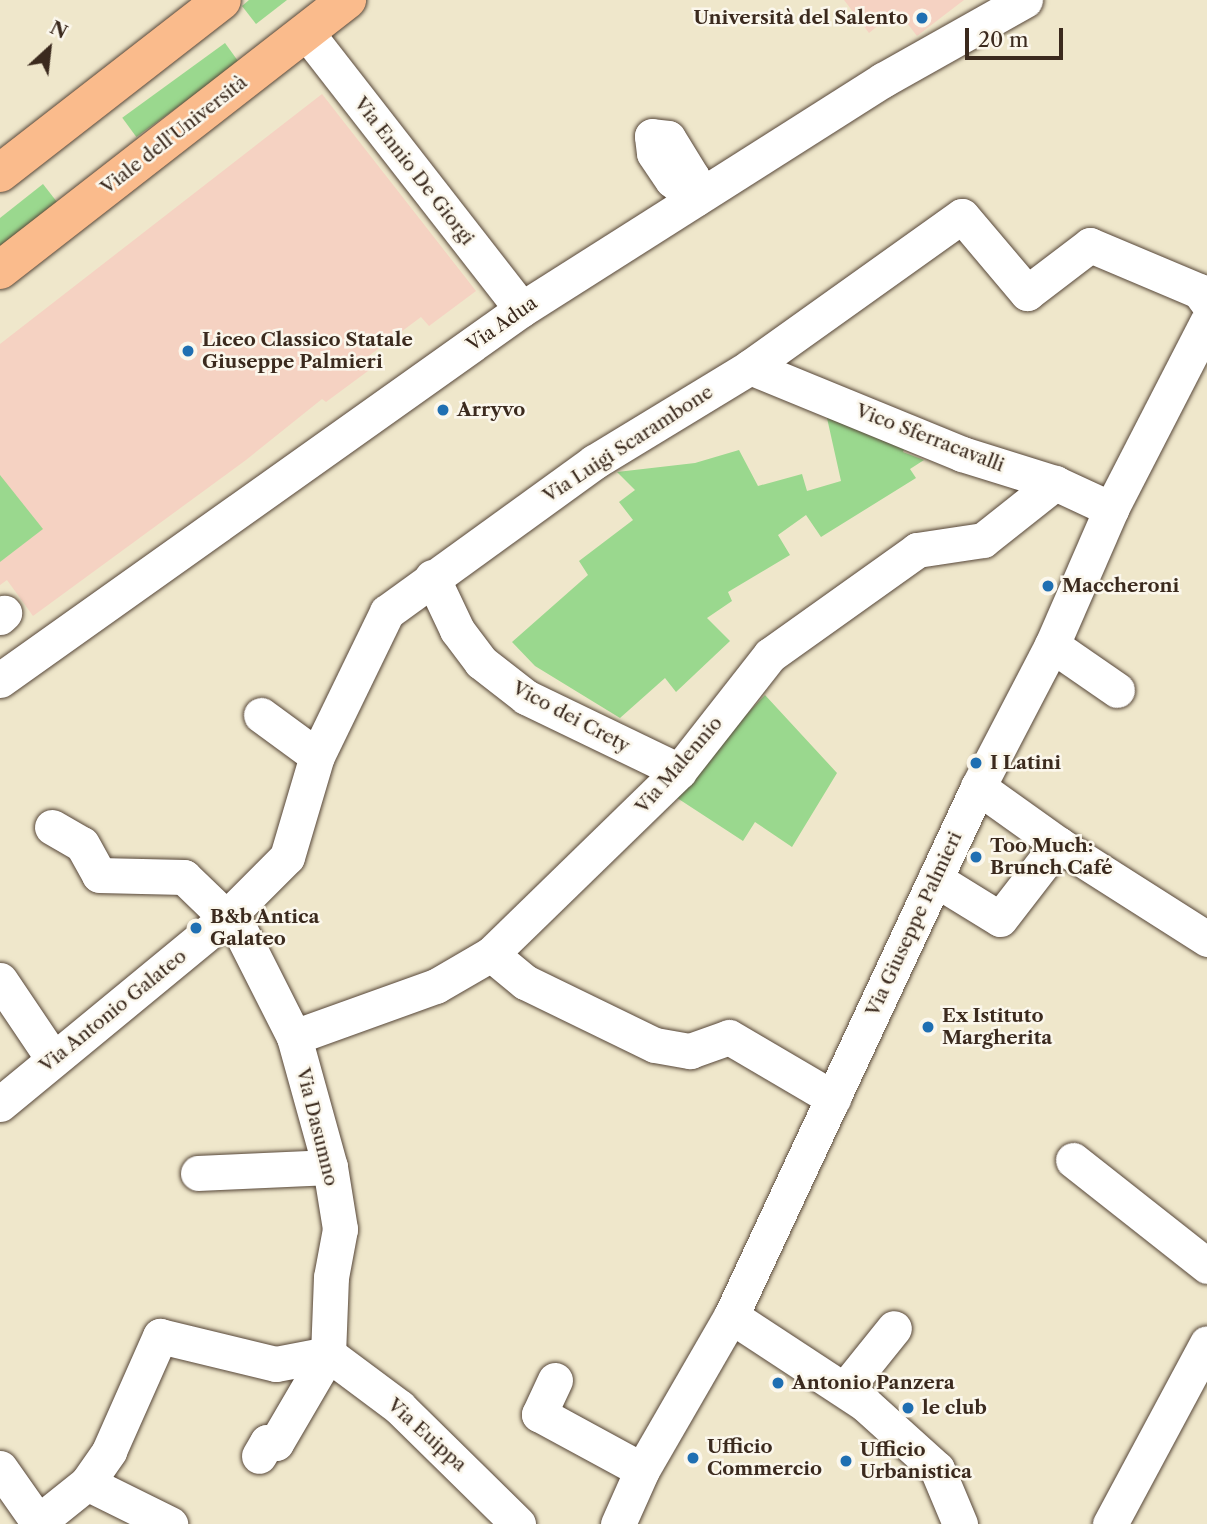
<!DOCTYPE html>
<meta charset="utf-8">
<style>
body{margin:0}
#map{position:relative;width:1207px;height:1524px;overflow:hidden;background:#efe7cb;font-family:"Libre Caslon Text",serif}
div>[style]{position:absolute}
.built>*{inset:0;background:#f5d2c2}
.green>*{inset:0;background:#9ad88e;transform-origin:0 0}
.roads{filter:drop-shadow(0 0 2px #564638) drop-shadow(0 0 2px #564638)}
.minor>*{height:35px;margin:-17.5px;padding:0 17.5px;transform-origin:17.5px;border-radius:17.5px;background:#fff}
.major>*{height:38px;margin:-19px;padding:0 19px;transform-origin:19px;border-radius:19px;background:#fabb8c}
.dots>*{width:19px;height:19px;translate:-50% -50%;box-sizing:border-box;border:4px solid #fbf7ec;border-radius:50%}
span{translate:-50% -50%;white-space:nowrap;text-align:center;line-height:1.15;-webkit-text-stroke:5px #fbf7ec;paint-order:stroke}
.poi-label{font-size:19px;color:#3b2a1e;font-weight:700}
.right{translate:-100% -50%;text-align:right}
.left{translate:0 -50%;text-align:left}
.street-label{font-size:19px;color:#3b2a1e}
.north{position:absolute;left:14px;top:14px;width:70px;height:70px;-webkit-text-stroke:5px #fbf7ec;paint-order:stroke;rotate:27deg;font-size:19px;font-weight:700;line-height:28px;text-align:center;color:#3b2a1e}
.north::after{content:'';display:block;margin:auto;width:24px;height:32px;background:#3b2a1e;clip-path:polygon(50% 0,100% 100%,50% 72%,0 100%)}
.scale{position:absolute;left:965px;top:28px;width:98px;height:32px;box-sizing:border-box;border:4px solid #3b2a1e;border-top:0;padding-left:9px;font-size:21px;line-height:24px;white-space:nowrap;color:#3b2a1e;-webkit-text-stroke:5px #fbf7ec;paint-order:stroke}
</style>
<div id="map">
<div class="built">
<div style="clip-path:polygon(844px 0,964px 0,917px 36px,897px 10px,869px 33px)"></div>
<div style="clip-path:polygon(322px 94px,476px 291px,429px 326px,421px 317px,366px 358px,372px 368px,326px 402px,322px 399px,246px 460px,33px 616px,7px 580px,0 585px,0 344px)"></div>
</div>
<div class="green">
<div style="clip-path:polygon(249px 0,287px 0,256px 24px,242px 6px)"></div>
<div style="left:225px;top:43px;width:24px;height:127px;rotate:54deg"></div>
<div style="clip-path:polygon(43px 184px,57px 202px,0 248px,0 218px)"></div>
<div style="clip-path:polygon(827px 418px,855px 419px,908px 440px,903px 452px,924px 460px,910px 469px,916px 478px,821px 537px,806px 515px,778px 535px,790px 555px,728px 592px,732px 601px,707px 618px,730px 641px,676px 692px,665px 678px,620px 718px,535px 666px,512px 642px,588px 575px,579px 561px,633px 520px,619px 502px,635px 490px,617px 472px,695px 463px,739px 450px,758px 486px,802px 474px,807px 491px,841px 481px)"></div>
<div style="clip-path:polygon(0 475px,43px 529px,0 562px)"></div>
<div style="clip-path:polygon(765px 695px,837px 773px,792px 847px,755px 822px,743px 841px,671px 794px)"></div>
</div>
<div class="roads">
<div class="minor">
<div style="left:306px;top:32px;width:351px;rotate:52.1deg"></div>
<div style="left:652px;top:136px;width:16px;rotate:7deg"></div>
<div style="left:668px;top:138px;width:46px;rotate:58.4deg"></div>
<div style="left:692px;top:177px;width:22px;rotate:82deg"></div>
<div style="left:695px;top:199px;width:30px;rotate:-140deg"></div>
<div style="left:672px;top:180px;width:32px;rotate:-124deg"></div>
<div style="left:654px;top:153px;width:17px;rotate:-97deg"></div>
<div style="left:750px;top:367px;width:229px;rotate:22.3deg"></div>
<div style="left:962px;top:454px;width:97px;rotate:17.3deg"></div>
<div style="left:1055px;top:483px;width:62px;rotate:24.9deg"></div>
<div style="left:432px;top:577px;width:59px;rotate:64.7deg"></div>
<div style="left:457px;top:630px;width:40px;rotate:53deg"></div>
<div style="left:481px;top:662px;width:57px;rotate:37.9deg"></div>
<div style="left:526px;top:697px;width:170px;rotate:25.8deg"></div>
<div style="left:0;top:617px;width:6px;rotate:-45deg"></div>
<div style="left:1052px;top:645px;width:79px;rotate:34.7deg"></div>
<div style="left:0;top:680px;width:640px;rotate:-35.4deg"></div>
<div style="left:522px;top:309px;width:428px;rotate:-32.4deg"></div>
<div style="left:883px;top:80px;width:163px;rotate:-29.4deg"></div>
<div style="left:261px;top:715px;width:69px;rotate:36.2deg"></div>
<div style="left:978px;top:787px;width:98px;rotate:35.5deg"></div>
<div style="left:1058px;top:844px;width:177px;rotate:32.5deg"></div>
<div style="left:52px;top:827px;width:34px;rotate:30deg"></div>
<div style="left:82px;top:844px;width:35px;rotate:61deg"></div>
<div style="left:99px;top:875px;width:85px;rotate:1.3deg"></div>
<div style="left:184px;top:877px;width:79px;rotate:44deg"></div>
<div style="left:241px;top:932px;width:118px;rotate:63.2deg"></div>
<div style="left:294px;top:1037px;width:135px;rotate:74.5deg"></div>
<div style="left:330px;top:1167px;width:63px;rotate:80.8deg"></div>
<div style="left:340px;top:1229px;width:49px;rotate:100.6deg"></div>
<div style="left:331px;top:1277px;width:77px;rotate:92.2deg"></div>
<div style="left:328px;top:1354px;width:103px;rotate:120.3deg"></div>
<div style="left:276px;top:1443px;width:9px;rotate:-174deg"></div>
<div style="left:267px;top:1442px;width:16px;rotate:120deg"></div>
<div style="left:935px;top:879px;width:76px;rotate:31.6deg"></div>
<div style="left:1000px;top:919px;width:95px;rotate:-52.3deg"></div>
<div style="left:491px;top:954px;width:44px;rotate:39.5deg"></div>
<div style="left:525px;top:982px;width:144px;rotate:25.9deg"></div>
<div style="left:655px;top:1045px;width:36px;rotate:10deg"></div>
<div style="left:690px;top:1051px;width:41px;rotate:-19.7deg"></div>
<div style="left:729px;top:1037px;width:121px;rotate:30.4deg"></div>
<div style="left:0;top:980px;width:95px;rotate:56.1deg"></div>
<div style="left:294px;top:1037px;width:151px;rotate:-19.8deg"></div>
<div style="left:436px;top:986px;width:64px;rotate:-30.2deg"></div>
<div style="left:491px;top:954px;width:262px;rotate:-44.2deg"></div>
<div style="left:679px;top:771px;width:147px;rotate:-51.9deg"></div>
<div style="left:770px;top:655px;width:181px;rotate:-35.5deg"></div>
<div style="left:917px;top:550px;width:67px;rotate:-8.6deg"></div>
<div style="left:983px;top:540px;width:92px;rotate:-38.4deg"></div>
<div style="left:0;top:1104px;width:293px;rotate:-39.5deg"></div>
<div style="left:226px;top:918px;width:86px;rotate:-45deg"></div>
<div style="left:287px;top:857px;width:105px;rotate:-73.5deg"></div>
<div style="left:317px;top:756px;width:160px;rotate:-64.1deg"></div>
<div style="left:387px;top:612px;width:256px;rotate:-35.9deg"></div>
<div style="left:594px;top:462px;width:183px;rotate:-31.3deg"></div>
<div style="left:750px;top:367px;width:260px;rotate:-35.5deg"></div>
<div style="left:962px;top:216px;width:101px;rotate:49.8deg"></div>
<div style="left:1027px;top:293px;width:79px;rotate:-37.3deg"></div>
<div style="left:1090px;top:245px;width:118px;rotate:22.9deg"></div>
<div style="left:1199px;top:291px;width:14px;rotate:54deg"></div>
<div style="left:1073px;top:1160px;width:171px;rotate:38.3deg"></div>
<div style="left:198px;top:1173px;width:132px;rotate:-2.6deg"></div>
<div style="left:731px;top:1316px;width:160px;rotate:33.3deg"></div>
<div style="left:865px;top:1404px;width:97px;rotate:42.1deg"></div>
<div style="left:937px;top:1469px;width:60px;rotate:67.3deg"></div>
<div style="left:328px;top:1354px;width:89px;rotate:36.7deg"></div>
<div style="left:399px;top:1407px;width:167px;rotate:44.5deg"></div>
<div style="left:555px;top:1380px;width:38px;rotate:115deg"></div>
<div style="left:539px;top:1414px;width:117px;rotate:28.5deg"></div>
<div style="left:845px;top:1389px;width:78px;rotate:-51.2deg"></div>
<div style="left:0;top:1468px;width:66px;rotate:54.9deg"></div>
<div style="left:87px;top:1483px;width:93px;rotate:26.3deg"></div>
<div style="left:36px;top:1524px;width:65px;rotate:-38.8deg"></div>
<div style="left:87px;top:1483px;width:39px;rotate:-55deg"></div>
<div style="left:109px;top:1451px;width:126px;rotate:-66.1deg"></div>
<div style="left:160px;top:1336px;width:119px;rotate:13.6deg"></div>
<div style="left:276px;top:1364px;width:53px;rotate:-10.9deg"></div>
<div style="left:618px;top:1524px;width:59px;rotate:-66deg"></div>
<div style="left:642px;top:1470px;width:178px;rotate:-60deg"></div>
<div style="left:731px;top:1316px;width:584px;rotate:-64.97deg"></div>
<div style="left:978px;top:787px;width:160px;rotate:-62.5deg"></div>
<div style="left:1052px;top:645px;width:148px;rotate:-66.5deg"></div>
<div style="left:1111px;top:509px;width:210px;rotate:-62.8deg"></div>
<div style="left:1110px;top:1524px;width:205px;rotate:-61.8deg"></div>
</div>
<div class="major">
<div style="left:0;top:173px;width:281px;rotate:-37.9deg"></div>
<div style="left:0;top:270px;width:440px;rotate:-37.9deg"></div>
</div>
</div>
<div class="dots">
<div style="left:922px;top:18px;background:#1f6fb2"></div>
<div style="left:188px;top:351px;background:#1f6fb2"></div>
<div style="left:443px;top:410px;background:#1f6fb2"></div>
<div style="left:1048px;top:586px;background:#1f6fb2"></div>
<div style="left:976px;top:763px;background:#1f6fb2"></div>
<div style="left:976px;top:857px;background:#1f6fb2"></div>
<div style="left:196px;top:928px;background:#1f6fb2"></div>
<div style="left:928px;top:1027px;background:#1f6fb2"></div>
<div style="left:778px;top:1383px;background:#1f6fb2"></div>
<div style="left:908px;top:1408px;background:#1f6fb2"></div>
<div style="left:693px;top:1458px;background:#1f6fb2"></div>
<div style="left:846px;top:1461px;background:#1f6fb2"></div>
</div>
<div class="poi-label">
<span class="right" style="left:908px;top:18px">Università del Salento</span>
<span class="left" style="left:202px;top:351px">Liceo Classico Statale<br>Giuseppe Palmieri</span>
<span class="left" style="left:457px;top:410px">Arryvo</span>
<span class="left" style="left:1062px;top:586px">Maccheroni</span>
<span class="left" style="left:990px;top:763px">I Latini</span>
<span class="left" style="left:990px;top:857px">Too Much:<br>Brunch Café</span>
<span class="left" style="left:210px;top:928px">B&amp;b Antica<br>Galateo</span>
<span class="left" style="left:942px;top:1027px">Ex Istituto<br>Margherita</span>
<span class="left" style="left:792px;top:1383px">Antonio Panzera</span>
<span class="left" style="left:922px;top:1408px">le club</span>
<span class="left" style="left:707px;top:1458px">Ufficio<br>Commercio</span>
<span class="left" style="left:860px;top:1461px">Ufficio<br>Urbanistica</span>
</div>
<div class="street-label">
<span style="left:174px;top:135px;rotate:-38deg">Viale dell'Università</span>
<span style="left:414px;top:171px;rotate:52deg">Via Ennio De Giorgi</span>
<span style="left:502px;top:324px;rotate:-35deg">Via Adua</span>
<span style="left:930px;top:438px;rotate:21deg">Vico Sferracavalli</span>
<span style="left:628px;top:444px;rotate:-33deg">Via Luigi Scarambone</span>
<span style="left:571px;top:717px;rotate:28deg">Vico dei Crety</span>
<span style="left:679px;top:765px;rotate:-49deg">Via Malennio</span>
<span style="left:914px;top:924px;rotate:-65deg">Via Giuseppe Palmieri</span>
<span style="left:113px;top:1011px;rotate:-39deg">Via Antonio Galateo</span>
<span style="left:317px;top:1127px;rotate:76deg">Via Dasumno</span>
<span style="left:427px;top:1435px;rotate:42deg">Via Euippa</span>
</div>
<div class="north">N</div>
<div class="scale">20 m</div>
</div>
